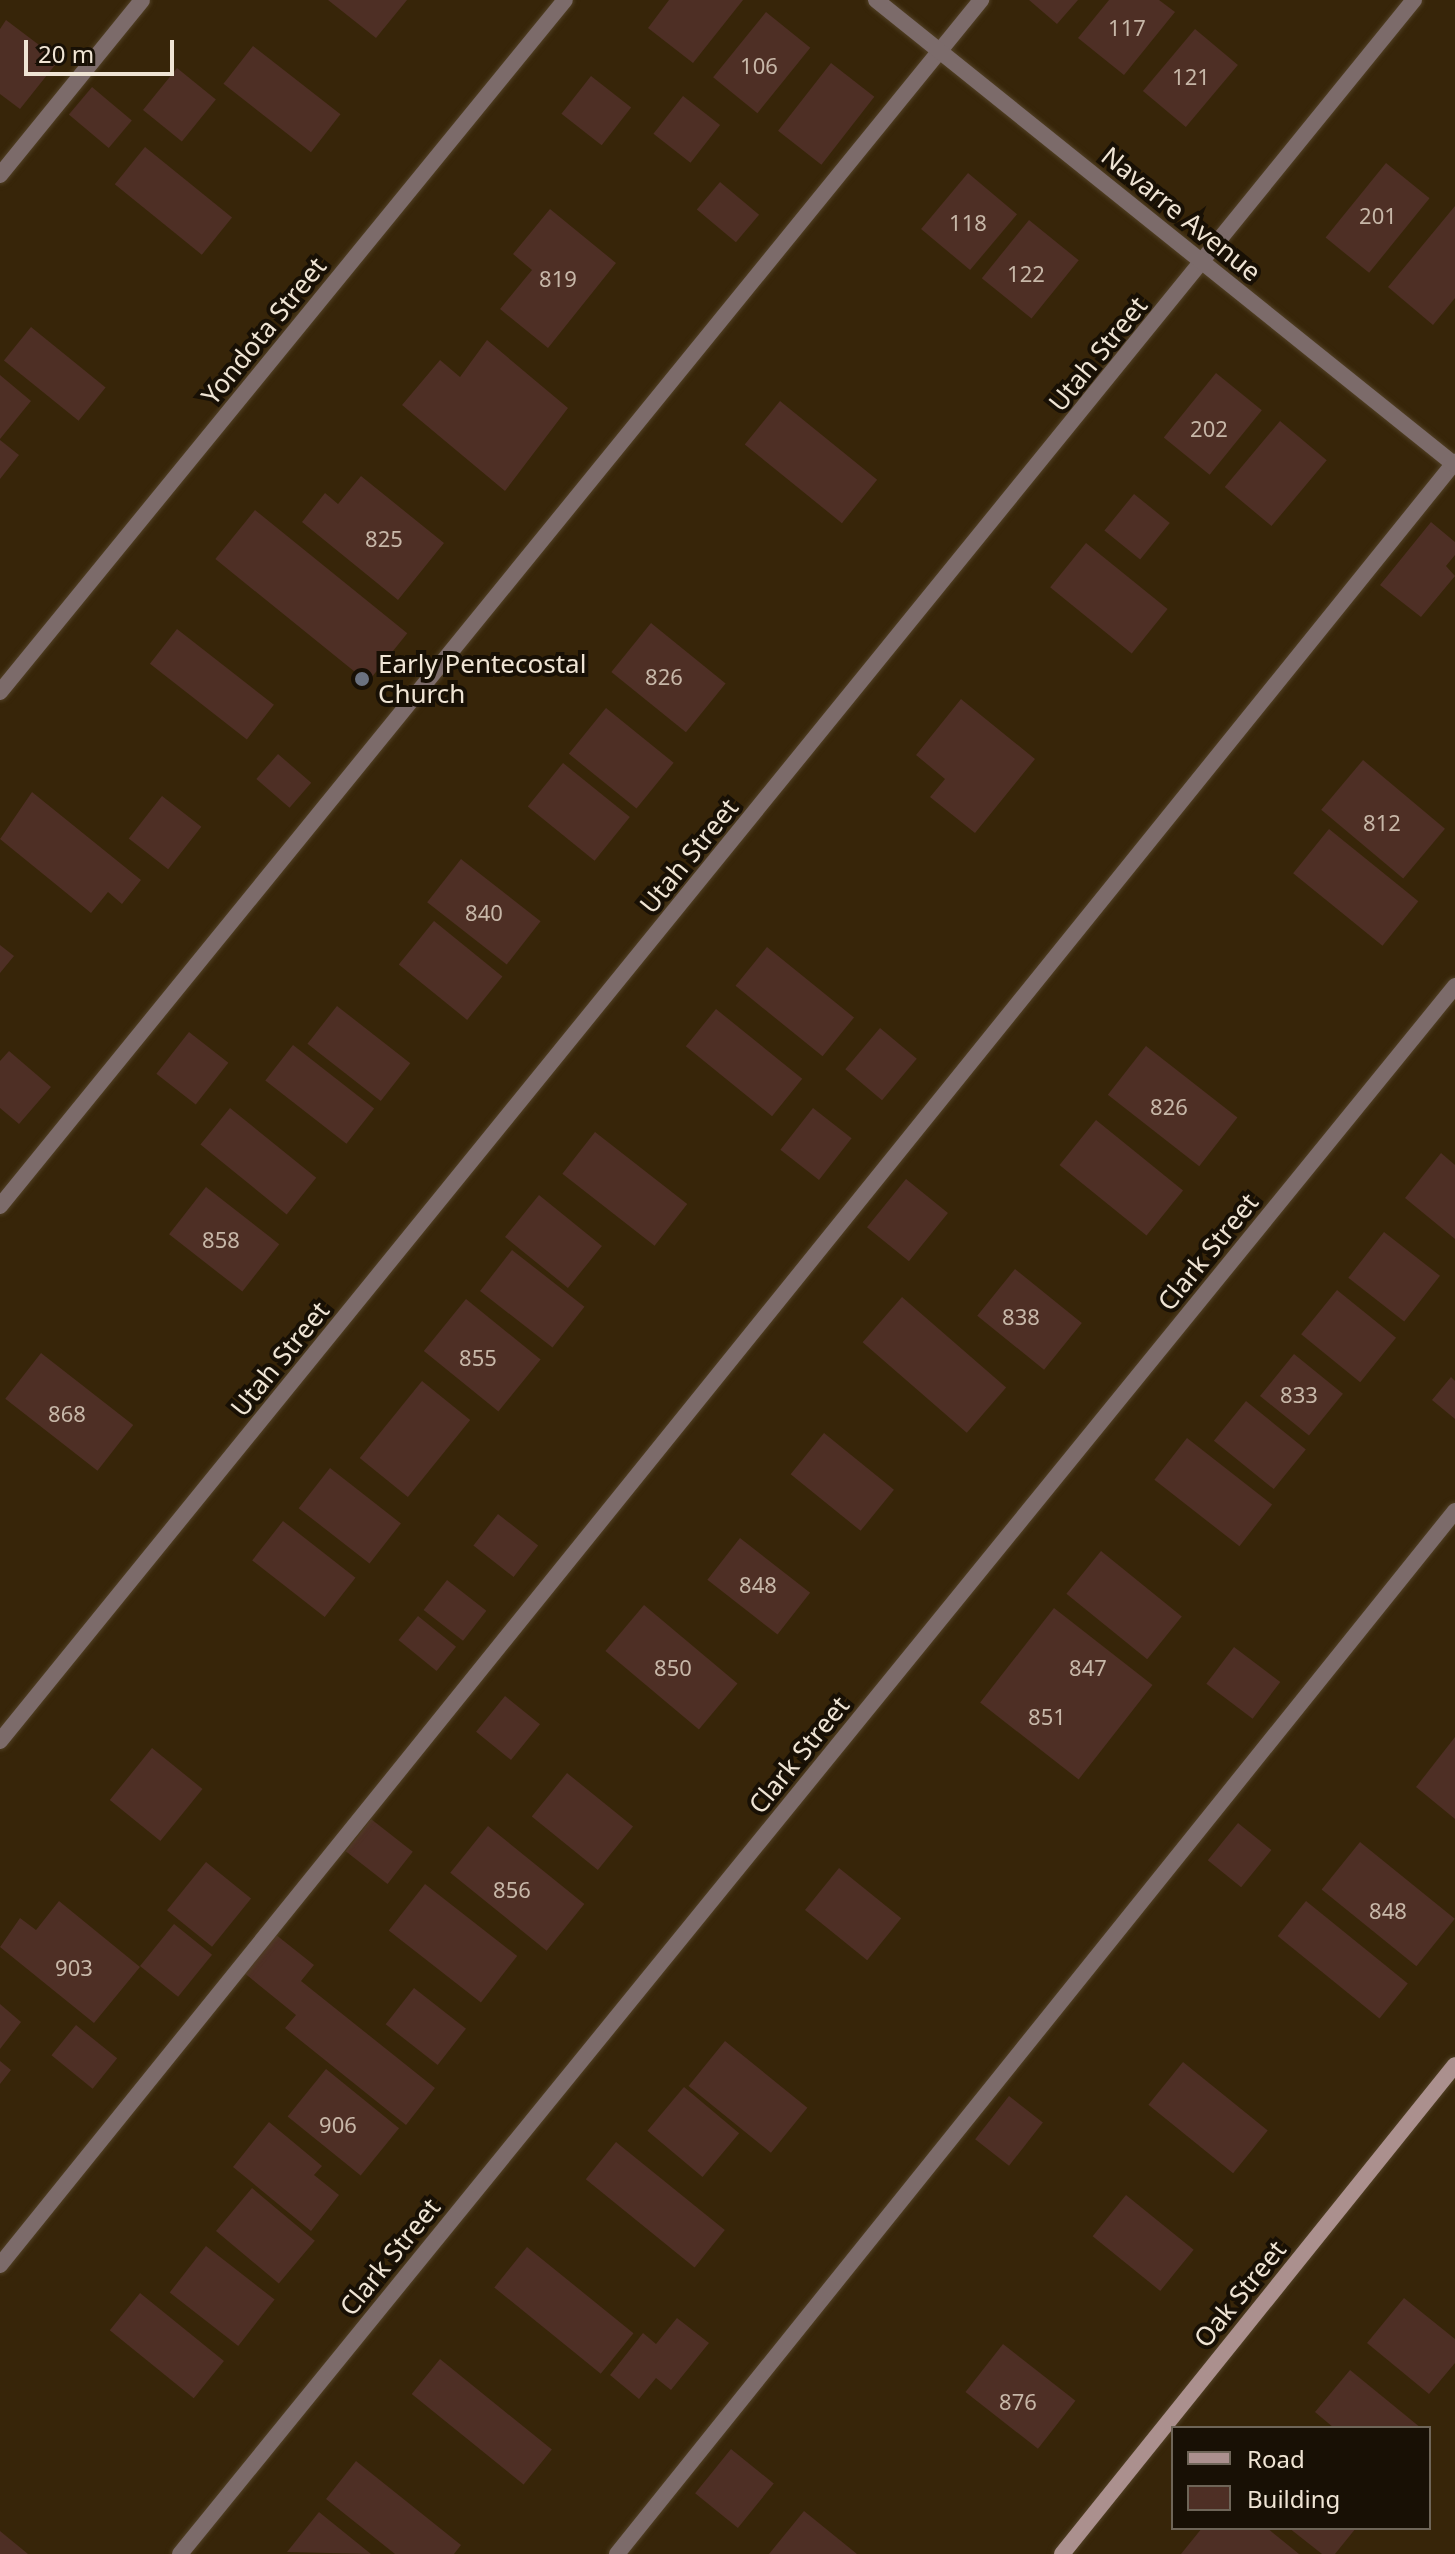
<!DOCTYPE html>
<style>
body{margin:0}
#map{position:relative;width:1455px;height:2554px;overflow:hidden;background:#372509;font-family:"Noto Sans",sans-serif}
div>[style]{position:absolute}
.building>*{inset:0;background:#4e2f25;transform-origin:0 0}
.roads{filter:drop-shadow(0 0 2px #514025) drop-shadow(0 0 2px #514025)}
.service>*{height:16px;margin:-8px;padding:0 8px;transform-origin:8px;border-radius:8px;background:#7c6b6a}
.minor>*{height:16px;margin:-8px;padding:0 8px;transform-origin:8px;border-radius:8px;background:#7c6b6a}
.tertiary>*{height:16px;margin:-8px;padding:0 8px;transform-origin:8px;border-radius:8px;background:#7c6b6a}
.secondary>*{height:16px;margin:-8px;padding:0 8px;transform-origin:8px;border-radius:8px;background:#ab908e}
.dots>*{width:22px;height:22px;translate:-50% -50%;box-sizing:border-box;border:4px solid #181005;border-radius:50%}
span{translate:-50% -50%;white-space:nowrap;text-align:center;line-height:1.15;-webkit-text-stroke:8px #181005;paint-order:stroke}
.number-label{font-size:22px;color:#c7b7a8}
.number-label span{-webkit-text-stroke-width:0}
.street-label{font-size:26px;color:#efe4d4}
.poi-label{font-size:26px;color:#efe4d4}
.left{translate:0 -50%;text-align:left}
.legend{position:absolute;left:1171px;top:2426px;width:260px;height:104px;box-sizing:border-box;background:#181005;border:2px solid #6e6558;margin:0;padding:10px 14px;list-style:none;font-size:24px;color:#efe4d4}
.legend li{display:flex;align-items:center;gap:16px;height:40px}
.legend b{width:40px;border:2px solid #6e6558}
.scale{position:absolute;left:24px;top:40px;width:150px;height:36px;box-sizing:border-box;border:4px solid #efe4d4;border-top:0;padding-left:10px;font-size:24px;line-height:28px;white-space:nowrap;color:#efe4d4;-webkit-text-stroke:6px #181005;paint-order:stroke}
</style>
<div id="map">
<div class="building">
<div style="clip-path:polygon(328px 0,407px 0,376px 38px)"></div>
<div style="clip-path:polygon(669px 0,743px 0,693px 63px,648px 28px)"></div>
<div style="clip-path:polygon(1029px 0,1078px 0,1057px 24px)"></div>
<div style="clip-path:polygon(1109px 0,1159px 0,1175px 12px,1124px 75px,1078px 38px)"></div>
<div style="left:766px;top:12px;width:57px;height:84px;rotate:39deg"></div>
<div style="clip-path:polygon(6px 20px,59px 60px,20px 109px,0 94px,0 29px)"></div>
<div style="left:1195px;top:29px;width:56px;height:81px;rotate:40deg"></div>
<div style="left:253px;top:46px;width:111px;height:48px;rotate:38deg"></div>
<div style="left:831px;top:63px;width:55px;height:86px;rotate:38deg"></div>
<div style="left:177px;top:68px;width:50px;height:54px;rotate:39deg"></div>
<div style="left:591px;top:76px;width:51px;height:48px;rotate:38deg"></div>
<div style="left:92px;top:87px;width:52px;height:36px;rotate:40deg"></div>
<div style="left:683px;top:96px;width:47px;height:48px;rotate:38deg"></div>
<div style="left:145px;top:147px;width:112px;height:48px;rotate:39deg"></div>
<div style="left:1386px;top:163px;width:56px;height:96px;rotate:39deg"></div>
<div style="left:968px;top:173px;width:64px;height:73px;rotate:40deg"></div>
<div style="left:720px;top:182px;width:51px;height:36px;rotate:40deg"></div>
<div style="clip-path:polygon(1455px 206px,1455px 298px,1433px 325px,1388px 287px)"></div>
<div style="clip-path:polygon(550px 209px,616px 263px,548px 348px,500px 309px,532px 270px,513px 254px)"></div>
<div style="left:1029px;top:220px;width:64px;height:75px;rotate:39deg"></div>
<div style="left:31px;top:327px;width:96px;height:43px;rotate:39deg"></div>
<div style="clip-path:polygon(487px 340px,568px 408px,505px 491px,402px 405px,440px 360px,460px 377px)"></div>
<div style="left:1216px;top:373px;width:59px;height:83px;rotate:39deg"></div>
<div style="clip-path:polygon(0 375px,31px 401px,0 439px)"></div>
<div style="left:780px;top:401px;width:125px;height:56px;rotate:39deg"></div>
<div style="left:1280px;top:421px;width:61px;height:86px;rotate:40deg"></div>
<div style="clip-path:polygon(0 440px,19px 455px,0 479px)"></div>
<div style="clip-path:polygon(361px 476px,444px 543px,398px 600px,302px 522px,325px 493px,338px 504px)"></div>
<div style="left:1134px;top:494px;width:46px;height:47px;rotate:39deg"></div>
<div style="left:255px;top:510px;width:196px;height:63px;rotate:39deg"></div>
<div style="clip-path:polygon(1431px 522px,1455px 542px,1455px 555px,1446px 566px,1455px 576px,1421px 617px,1380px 585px)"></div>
<div style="left:1086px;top:543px;width:105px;height:57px;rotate:39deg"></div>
<div style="left:651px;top:623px;width:96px;height:63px;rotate:39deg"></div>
<div style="left:177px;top:629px;width:123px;height:44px;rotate:38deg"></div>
<div style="clip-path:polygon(961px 699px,1035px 759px,975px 833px,930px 797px,945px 779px,916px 755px)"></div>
<div style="left:606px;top:708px;width:87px;height:59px;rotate:39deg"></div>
<div style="left:278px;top:754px;width:44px;height:33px;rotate:41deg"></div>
<div style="left:1363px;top:760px;width:107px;height:65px;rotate:40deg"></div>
<div style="left:563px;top:763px;width:86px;height:56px;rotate:39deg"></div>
<div style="clip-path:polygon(32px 792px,141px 880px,122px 904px,108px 892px,91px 913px,0 839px)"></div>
<div style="left:162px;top:796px;width:50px;height:54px;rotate:38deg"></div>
<div style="left:1329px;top:829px;width:115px;height:57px;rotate:39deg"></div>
<div style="left:461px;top:859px;width:101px;height:55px;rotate:38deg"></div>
<div style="left:434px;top:921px;width:88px;height:56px;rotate:39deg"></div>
<div style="clip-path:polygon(0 945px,14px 956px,0 973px)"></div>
<div style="left:767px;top:947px;width:112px;height:50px;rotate:39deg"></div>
<div style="left:337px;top:1006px;width:93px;height:48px;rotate:38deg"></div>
<div style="left:716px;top:1009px;width:111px;height:48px;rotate:39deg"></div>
<div style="left:880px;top:1028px;width:48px;height:54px;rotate:40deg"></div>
<div style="left:189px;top:1032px;width:50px;height:53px;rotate:38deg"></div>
<div style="left:293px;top:1045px;width:103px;height:45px;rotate:38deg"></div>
<div style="left:1146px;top:1046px;width:116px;height:62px;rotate:38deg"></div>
<div style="clip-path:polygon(9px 1051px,51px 1087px,19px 1124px,0 1108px,0 1061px)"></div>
<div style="left:230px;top:1108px;width:111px;height:47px;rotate:39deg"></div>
<div style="left:813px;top:1108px;width:49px;height:53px;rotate:38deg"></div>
<div style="left:1096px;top:1120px;width:112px;height:58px;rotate:39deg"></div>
<div style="left:595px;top:1132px;width:117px;height:53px;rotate:38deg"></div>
<div style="clip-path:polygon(1441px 1153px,1455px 1165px,1455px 1239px,1405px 1198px)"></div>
<div style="left:906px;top:1179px;width:54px;height:62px;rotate:39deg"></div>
<div style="left:206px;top:1187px;width:93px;height:60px;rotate:38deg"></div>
<div style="left:539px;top:1195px;width:81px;height:54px;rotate:39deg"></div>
<div style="left:1384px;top:1232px;width:71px;height:58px;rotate:38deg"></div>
<div style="left:512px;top:1250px;width:92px;height:52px;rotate:38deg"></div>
<div style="left:1015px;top:1269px;width:86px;height:60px;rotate:39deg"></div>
<div style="left:1337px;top:1290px;width:76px;height:57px;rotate:39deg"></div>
<div style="left:902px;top:1297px;width:138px;height:60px;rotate:41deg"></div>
<div style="left:466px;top:1299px;width:96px;height:67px;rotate:39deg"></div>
<div style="left:41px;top:1353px;width:117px;height:58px;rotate:38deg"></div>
<div style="left:1294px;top:1354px;width:63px;height:54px;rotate:39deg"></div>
<div style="clip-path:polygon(1451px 1377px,1455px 1381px,1455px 1419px,1432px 1400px)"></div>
<div style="left:422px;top:1381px;width:62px;height:99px;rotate:39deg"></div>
<div style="left:1246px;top:1401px;width:77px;height:51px;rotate:39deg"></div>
<div style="left:824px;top:1433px;width:90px;height:53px;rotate:39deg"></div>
<div style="left:1187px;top:1438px;width:108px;height:53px;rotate:38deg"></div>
<div style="left:330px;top:1468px;width:90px;height:51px;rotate:38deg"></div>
<div style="left:498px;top:1514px;width:51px;height:40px;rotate:38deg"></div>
<div style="left:283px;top:1521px;width:92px;height:50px;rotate:38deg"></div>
<div style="left:740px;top:1538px;width:89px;height:53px;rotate:38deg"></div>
<div style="left:1101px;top:1551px;width:104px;height:55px;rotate:39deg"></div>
<div style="left:447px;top:1580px;width:50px;height:38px;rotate:38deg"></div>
<div style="left:644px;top:1605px;width:122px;height:60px;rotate:40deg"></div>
<div style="left:1054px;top:1608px;width:125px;height:120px;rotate:38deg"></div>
<div style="left:418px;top:1616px;width:49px;height:31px;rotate:39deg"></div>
<div style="left:1234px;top:1647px;width:58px;height:46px;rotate:37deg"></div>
<div style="left:505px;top:1696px;width:45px;height:46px;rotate:39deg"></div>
<div style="clip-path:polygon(1455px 1737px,1455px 1819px,1416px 1787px)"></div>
<div style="left:152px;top:1748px;width:65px;height:67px;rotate:39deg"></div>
<div style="left:567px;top:1773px;width:85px;height:56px;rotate:39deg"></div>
<div style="left:371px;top:1819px;width:53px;height:41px;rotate:38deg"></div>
<div style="left:1238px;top:1823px;width:43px;height:48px;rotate:39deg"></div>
<div style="left:488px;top:1826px;width:124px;height:60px;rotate:39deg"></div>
<div style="left:1360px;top:1842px;width:122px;height:61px;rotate:39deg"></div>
<div style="left:206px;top:1862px;width:58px;height:62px;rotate:39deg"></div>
<div style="left:839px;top:1868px;width:80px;height:54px;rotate:39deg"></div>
<div style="left:425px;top:1884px;width:117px;height:59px;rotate:38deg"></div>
<div style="clip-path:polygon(59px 1901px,140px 1967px,94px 2023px,0 1947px,20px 1918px,36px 1930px)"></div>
<div style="left:1306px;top:1901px;width:131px;height:45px;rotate:39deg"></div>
<div style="left:174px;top:1924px;width:49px;height:54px;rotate:39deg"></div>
<div style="clip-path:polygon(275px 1934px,314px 1965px,301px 1981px,435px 2088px,406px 2125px,285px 2028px,296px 2015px,243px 1972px)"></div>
<div style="left:414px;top:1988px;width:66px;height:46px;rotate:38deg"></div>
<div style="clip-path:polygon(0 2004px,21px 2022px,0 2049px)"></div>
<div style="left:76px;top:2025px;width:53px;height:39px;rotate:39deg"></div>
<div style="left:725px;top:2041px;width:106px;height:58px;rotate:39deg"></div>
<div style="clip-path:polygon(0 2061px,11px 2070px,0 2084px)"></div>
<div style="left:1183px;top:2062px;width:109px;height:55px;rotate:39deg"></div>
<div style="left:326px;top:2069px;width:94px;height:61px;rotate:39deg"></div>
<div style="left:684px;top:2087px;width:72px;height:57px;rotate:40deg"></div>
<div style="left:1009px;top:2096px;width:43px;height:55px;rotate:38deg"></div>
<div style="clip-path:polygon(269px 2122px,322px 2166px,314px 2175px,339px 2195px,311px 2231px,233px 2167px)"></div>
<div style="left:616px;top:2142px;width:140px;height:48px;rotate:39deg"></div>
<div style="left:252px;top:2188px;width:82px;height:56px;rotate:40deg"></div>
<div style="left:1126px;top:2195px;width:87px;height:53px;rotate:39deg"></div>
<div style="left:206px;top:2246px;width:87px;height:59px;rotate:38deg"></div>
<div style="left:527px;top:2247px;width:137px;height:52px;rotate:39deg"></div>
<div style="left:140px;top:2293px;width:108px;height:48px;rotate:39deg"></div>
<div style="clip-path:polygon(1404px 2298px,1455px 2339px,1455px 2363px,1429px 2394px,1367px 2343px)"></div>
<div style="clip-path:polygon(677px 2318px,709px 2343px,671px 2390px,656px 2378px,639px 2399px,610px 2375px,643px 2333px,656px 2344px)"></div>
<div style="left:1003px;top:2344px;width:92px;height:61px;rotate:38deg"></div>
<div style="left:440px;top:2359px;width:144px;height:45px;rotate:39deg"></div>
<div style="clip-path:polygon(1350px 2370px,1421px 2428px,1334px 2428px,1315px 2412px)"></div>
<div style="left:731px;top:2449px;width:55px;height:57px;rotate:39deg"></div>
<div style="clip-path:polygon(356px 2461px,461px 2545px,454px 2554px,395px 2554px,326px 2499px)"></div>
<div style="clip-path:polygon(804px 2511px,857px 2554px,769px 2554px)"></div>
<div style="clip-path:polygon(319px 2512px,371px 2554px,287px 2552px)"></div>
<div style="clip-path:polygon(1202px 2528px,1267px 2528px,1299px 2554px,1181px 2554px)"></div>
<div style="clip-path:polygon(1289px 2528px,1356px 2528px,1335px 2554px,1322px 2554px)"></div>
<div style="clip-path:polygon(0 2531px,28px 2554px,0 2554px)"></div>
</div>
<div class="roads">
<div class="service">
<div style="left:0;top:175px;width:225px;rotate:-50.9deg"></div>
<div style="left:0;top:1206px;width:1555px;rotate:-50.87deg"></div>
<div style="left:0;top:2265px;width:2317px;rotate:-51.1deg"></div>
<div style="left:617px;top:2554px;width:1338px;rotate:-51.22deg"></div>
</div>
<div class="minor">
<div style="left:0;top:692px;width:893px;rotate:-50.77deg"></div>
<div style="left:0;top:1741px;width:2243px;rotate:-50.92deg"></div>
<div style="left:180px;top:2554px;width:2021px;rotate:-50.88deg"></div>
</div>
<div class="tertiary">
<div style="left:876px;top:0;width:743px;rotate:38.77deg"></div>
</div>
<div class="secondary">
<div style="left:1062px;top:2554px;width:627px;rotate:-51.21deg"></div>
</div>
</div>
<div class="dots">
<div style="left:362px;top:679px;background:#6b7280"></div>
</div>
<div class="number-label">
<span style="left:1127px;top:28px">117</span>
<span style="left:759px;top:66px">106</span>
<span style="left:1191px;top:77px">121</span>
<span style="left:1378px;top:216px">201</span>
<span style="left:968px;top:223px">118</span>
<span style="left:1026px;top:274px">122</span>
<span style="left:558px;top:279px">819</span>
<span style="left:1209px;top:429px">202</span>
<span style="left:384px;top:539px">825</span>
<span style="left:664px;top:677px">826</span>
<span style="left:1382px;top:823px">812</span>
<span style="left:484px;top:913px">840</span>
<span style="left:1169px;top:1107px">826</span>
<span style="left:221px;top:1240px">858</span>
<span style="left:1021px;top:1317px">838</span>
<span style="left:478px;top:1358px">855</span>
<span style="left:1299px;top:1395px">833</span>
<span style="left:67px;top:1414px">868</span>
<span style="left:758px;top:1585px">848</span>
<span style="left:673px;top:1668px">850</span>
<span style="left:1088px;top:1668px">847</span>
<span style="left:1047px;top:1717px">851</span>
<span style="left:512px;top:1890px">856</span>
<span style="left:1388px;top:1911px">848</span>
<span style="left:74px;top:1968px">903</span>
<span style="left:338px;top:2125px">906</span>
<span style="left:1018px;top:2402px">876</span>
</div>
<div class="street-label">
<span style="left:1181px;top:214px;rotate:39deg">Navarre Avenue</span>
<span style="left:264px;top:331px;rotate:-51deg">Yondota Street</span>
<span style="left:1098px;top:354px;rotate:-51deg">Utah Street</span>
<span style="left:689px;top:856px;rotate:-51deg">Utah Street</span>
<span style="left:1208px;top:1252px;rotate:-51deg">Clark Street</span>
<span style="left:280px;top:1359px;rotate:-51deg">Utah Street</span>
<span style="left:799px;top:1755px;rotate:-51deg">Clark Street</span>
<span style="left:390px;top:2257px;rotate:-51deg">Clark Street</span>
<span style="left:1240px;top:2294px;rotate:-51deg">Oak Street</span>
</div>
<div class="poi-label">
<span class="left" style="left:378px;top:679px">Early Pentecostal<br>Church</span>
</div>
<ul class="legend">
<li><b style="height:10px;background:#ab908e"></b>Road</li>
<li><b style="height:22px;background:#4e2f25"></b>Building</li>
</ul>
<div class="scale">20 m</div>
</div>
